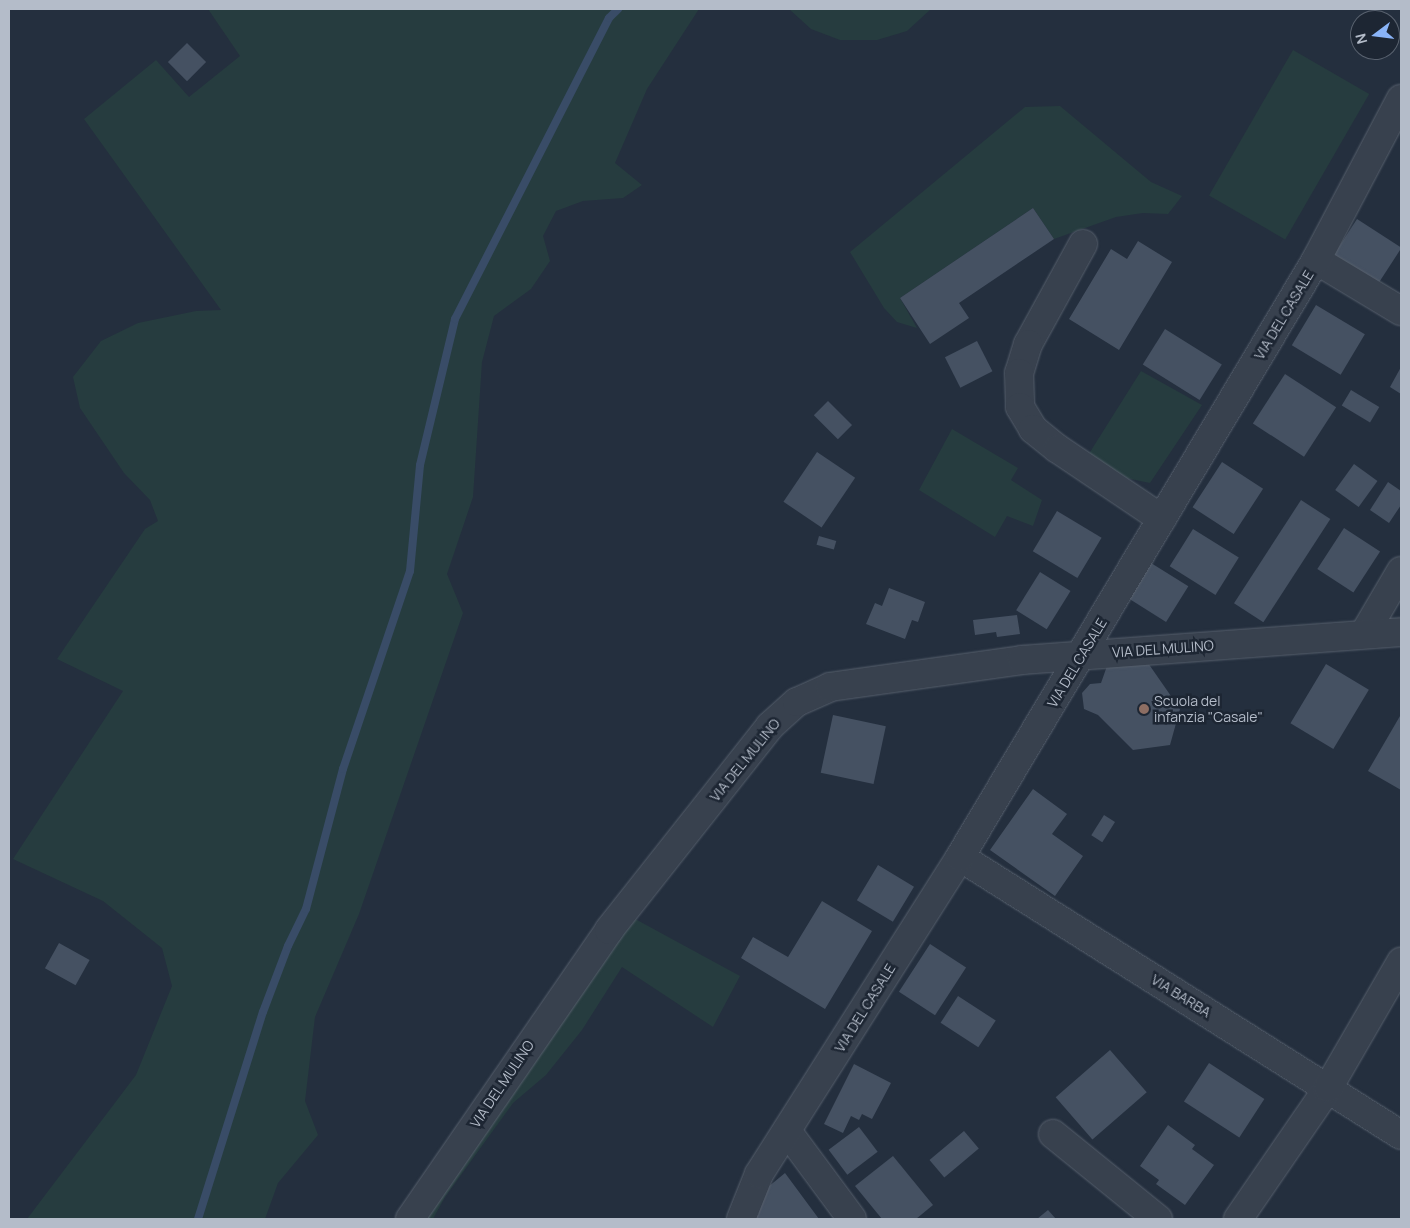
<!DOCTYPE html>
<style>
body{margin:0}
#map{position:relative;width:1410px;height:1228px;overflow:hidden;background:#242f3e;font-family:Manrope,sans-serif}
div>[style]{position:absolute}
.green>*{inset:0;background:#263c3f;transform-origin:0 0}
.stream>*{height:8px;margin:-4px;padding:0 4px;transform-origin:4px;border-radius:4px;background:#394c67}
.building>*{inset:0;background:#455162;transform-origin:0 0}
.roads{filter:drop-shadow(0 0 1px #565f6c) drop-shadow(0 0 1px #565f6c)}
.minor>*{height:28px;margin:-14px;padding:0 14px;transform-origin:14px;border-radius:14px;background:#38414e}
.dots>*{width:14px;height:14px;translate:-50% -50%;box-sizing:border-box;border:2px solid #1d2633;border-radius:50%}
span{translate:-50% -50%;white-space:nowrap;text-align:center;line-height:1.15;-webkit-text-stroke:5px #1d2633;paint-order:stroke}
.street-label{font-size:14px;color:#b4bcc9}
.poi-label{font-size:14px;color:#b4bcc9}
.left{translate:0 -50%;text-align:left}
.frame{position:absolute;inset:0;border:10px solid #b4bcc9;pointer-events:none}
.north{position:absolute;left:1350px;top:10px;width:50px;height:50px;box-sizing:border-box;background:#1d2633;border:1px solid #59626f;border-radius:50%;rotate:255deg;font-size:14px;font-weight:700;line-height:20px;text-align:center;color:#b4bcc9}
.north::after{content:'';display:block;margin:auto;width:18px;height:22px;background:#8ab4f8;clip-path:polygon(50% 0,100% 100%,50% 72%,0 100%)}
</style>
<div id="map">
<div class="green">
<div style="clip-path:polygon(208px 9px,699px 9px,647px 89px,615px 163px,642px 185px,623px 198px,583px 201px,556px 211px,543px 236px,550px 261px,531px 289px,494px 316px,482px 362px,473px 497px,447px 574px,463px 613px,359px 914px,315px 1017px,305px 1101px,318px 1135px,278px 1183px,265px 1219px,27px 1219px,136px 1075px,172px 986px,162px 948px,103px 901px,13px 859px,123px 691px,57px 659px,145px 529px,158px 521px,150px 500px,124px 473px,80px 408px,73px 377px,101px 341px,138px 323px,196px 311px,221px 310px,84px 119px,156px 60px,189px 97px,240px 56px)"></div>
<div style="clip-path:polygon(789px 9px,931px 9px,907px 31px,877px 40px,840px 40px,811px 29px)"></div>
<div style="left:1293px;top:50px;width:88px;height:168px;rotate:30deg"></div>
<div style="clip-path:polygon(1060px 106px,1151px 182px,1182px 196px,1168px 214px,1143px 213px,1116px 217px,1054px 239px,1033px 208px,900px 298px,917px 328px,897px 322px,884px 308px,850px 252px,1025px 107px)"></div>
<div style="clip-path:polygon(1141px 371px,1202px 405px,1150px 483px,1102px 473px,1085px 460px)"></div>
<div style="clip-path:polygon(952px 429px,1018px 468px,1011px 480px,1042px 500px,1033px 526px,1007px 516px,995px 537px,919px 490px)"></div>
<div style="clip-path:polygon(626px 914px,740px 976px,713px 1027px,622px 967px,582px 1030px,546px 1075px,513px 1103px,445px 1197px,433px 1219px,414px 1219px)"></div>
</div>
<div class="stream">
<div style="left:198px;top:1219px;width:217px;rotate:-72.6deg"></div>
<div style="left:263px;top:1012px;width:71px;rotate:-69.3deg"></div>
<div style="left:288px;top:946px;width:41px;rotate:-64.1deg"></div>
<div style="left:306px;top:909px;width:145px;rotate:-75.2deg"></div>
<div style="left:343px;top:769px;width:209px;rotate:-71.3deg"></div>
<div style="left:410px;top:571px;width:106px;rotate:-84.6deg"></div>
<div style="left:420px;top:465px;width:150px;rotate:-76.5deg"></div>
<div style="left:455px;top:319px;width:338px;rotate:-62.9deg"></div>
<div style="left:609px;top:18px;width:13px;rotate:-45deg"></div>
</div>
<div class="building">
<div style="left:187px;top:43px;width:27px;height:27px;rotate:45deg"></div>
<div style="clip-path:polygon(1033px 208px,1054px 239px,959px 303px,969px 318px,930px 344px,900px 298px)"></div>
<div style="left:1357px;top:219px;width:53px;height:44px;rotate:33deg"></div>
<div style="clip-path:polygon(1138px 241px,1172px 262px,1119px 350px,1069px 319px,1111px 249px,1127px 259px)"></div>
<div style="left:1316px;top:305px;width:57px;height:47px;rotate:31deg"></div>
<div style="left:1165px;top:329px;width:67px;height:42px;rotate:32deg"></div>
<div style="left:977px;top:341px;width:34px;height:36px;rotate:63deg"></div>
<div style="clip-path:polygon(1401px 367px,1401px 394px,1390px 387px)"></div>
<div style="left:1285px;top:374px;width:61px;height:59px;rotate:33deg"></div>
<div style="left:1351px;top:390px;width:33px;height:18px;rotate:31deg"></div>
<div style="left:828px;top:401px;width:34px;height:20px;rotate:45deg"></div>
<div style="left:817px;top:452px;width:46px;height:60px;rotate:34deg"></div>
<div style="left:1222px;top:462px;width:49px;height:54px;rotate:33deg"></div>
<div style="left:1354px;top:464px;width:29px;height:32px;rotate:36deg"></div>
<div style="clip-path:polygon(1388px 482px,1401px 491px,1401px 505px,1389px 523px,1370px 510px)"></div>
<div style="left:1301px;top:500px;width:35px;height:123px;rotate:33deg"></div>
<div style="left:1057px;top:511px;width:52px;height:47px;rotate:31deg"></div>
<div style="left:1344px;top:528px;width:43px;height:49px;rotate:33deg"></div>
<div style="left:1193px;top:529px;width:54px;height:44px;rotate:32deg"></div>
<div style="left:819px;top:536px;width:18px;height:9px;rotate:16deg"></div>
<div style="left:1151px;top:563px;width:44px;height:42px;rotate:32deg"></div>
<div style="left:1040px;top:572px;width:36px;height:45px;rotate:32deg"></div>
<div style="clip-path:polygon(889px 588px,925px 602px,918px 622px,912px 620px,905px 639px,866px 624px,875px 603px,882px 606px)"></div>
<div style="clip-path:polygon(1017px 615px,1020px 634px,997px 637px,996px 632px,975px 635px,973px 620px)"></div>
<div style="clip-path:polygon(1148px 663px,1180px 709px,1170px 745px,1133px 750px,1098px 715px,1084px 709px,1082px 693px,1090px 684px,1101px 683px,1107px 666px)"></div>
<div style="left:1326px;top:664px;width:50px;height:69px;rotate:31deg"></div>
<div style="left:833px;top:715px;width:54px;height:59px;rotate:12deg"></div>
<div style="clip-path:polygon(1400px 716px,1401px 717px,1401px 790px,1368px 771px)"></div>
<div style="clip-path:polygon(1033px 789px,1067px 814px,1052px 834px,1083px 856px,1055px 896px,990px 850px)"></div>
<div style="left:1104px;top:815px;width:13px;height:24px;rotate:32deg"></div>
<div style="left:878px;top:865px;width:42px;height:41px;rotate:31deg"></div>
<div style="clip-path:polygon(822px 901px,872px 931px,825px 1009px,741px 958px,753px 937px,788px 957px)"></div>
<div style="left:59px;top:943px;width:35px;height:29px;rotate:29deg"></div>
<div style="left:930px;top:944px;width:43px;height:57px;rotate:33deg"></div>
<div style="left:958px;top:996px;width:45px;height:32px;rotate:33deg"></div>
<div style="left:1110px;top:1050px;width:56px;height:72px;rotate:49deg"></div>
<div style="left:1209px;top:1063px;width:66px;height:46px;rotate:33deg"></div>
<div style="clip-path:polygon(854px 1064px,891px 1083px,872px 1119px,862px 1114px,859px 1120px,851px 1116px,843px 1133px,824px 1124px)"></div>
<div style="clip-path:polygon(1168px 1125px,1195px 1145px,1192px 1149px,1214px 1165px,1185px 1205px,1156px 1184px,1159px 1180px,1140px 1166px)"></div>
<div style="left:859px;top:1127px;width:31px;height:38px;rotate:53deg"></div>
<div style="left:964px;top:1131px;width:23px;height:45px;rotate:50deg"></div>
<div style="clip-path:polygon(893px 1156px,933px 1205px,916px 1219px,882px 1219px,855px 1186px)"></div>
<div style="clip-path:polygon(785px 1173px,819px 1219px,752px 1219px,759px 1214px,750px 1202px)"></div>
<div style="clip-path:polygon(1048px 1210px,1056px 1219px,1037px 1219px)"></div>
</div>
<div class="roads">
<div class="minor">
<div style="left:1083px;top:244px;width:114px;rotate:118.8deg"></div>
<div style="left:1028px;top:344px;width:30px;rotate:107deg"></div>
<div style="left:1019px;top:373px;width:34px;rotate:88deg"></div>
<div style="left:1020px;top:407px;width:26px;rotate:59deg"></div>
<div style="left:1033px;top:429px;width:32px;rotate:39deg"></div>
<div style="left:1058px;top:449px;width:125px;rotate:33.9deg"></div>
<div style="left:1316px;top:260px;width:99px;rotate:31deg"></div>
<div style="left:1364px;top:634px;width:73px;rotate:-59.6deg"></div>
<div style="left:960px;top:857px;width:521px;rotate:32.23deg"></div>
<div style="left:787px;top:1131px;width:109px;rotate:53.5deg"></div>
<div style="left:1053px;top:1134px;width:135px;rotate:39deg"></div>
<div style="left:410px;top:1219px;width:351px;rotate:-55.4deg"></div>
<div style="left:609px;top:930px;width:260px;rotate:-51.7deg"></div>
<div style="left:770px;top:726px;width:36px;rotate:-42deg"></div>
<div style="left:797px;top:702px;width:36px;rotate:-24deg"></div>
<div style="left:830px;top:687px;width:194px;rotate:-8deg"></div>
<div style="left:1022px;top:660px;width:380px;rotate:-4.2deg"></div>
<div style="left:741px;top:1219px;width:48px;rotate:-68.2deg"></div>
<div style="left:759px;top:1174px;width:375px;rotate:-57.6deg"></div>
<div style="left:960px;top:857px;width:695px;rotate:-59.19deg"></div>
<div style="left:1316px;top:260px;width:182px;rotate:-62.2deg"></div>
<div style="left:1238px;top:1219px;width:159px;rotate:-55.5deg"></div>
<div style="left:1328px;top:1088px;width:146px;rotate:-59.9deg"></div>
</div>
</div>
<div class="dots">
<div style="left:1144px;top:709px;background:#8d6e63"></div>
</div>
<div class="street-label">
<span style="left:1284px;top:315px;rotate:-59deg">VIA DEL CASALE</span>
<span style="left:1163px;top:649px;rotate:-4deg">VIA DEL MULINO</span>
<span style="left:1077px;top:663px;rotate:-59deg">VIA DEL CASALE</span>
<span style="left:745px;top:760px;rotate:-51deg">VIA DEL MULINO</span>
<span style="left:1181px;top:996px;rotate:32deg">VIA BARBA</span>
<span style="left:865px;top:1008px;rotate:-58deg">VIA DEL CASALE</span>
<span style="left:502px;top:1084px;rotate:-56deg">VIA DEL MULINO</span>
</div>
<div class="poi-label">
<span class="left" style="left:1154px;top:709px">Scuola del<br>infanzia "Casale"</span>
</div>
<div class="frame"></div>
<div class="north">N</div>
</div>
